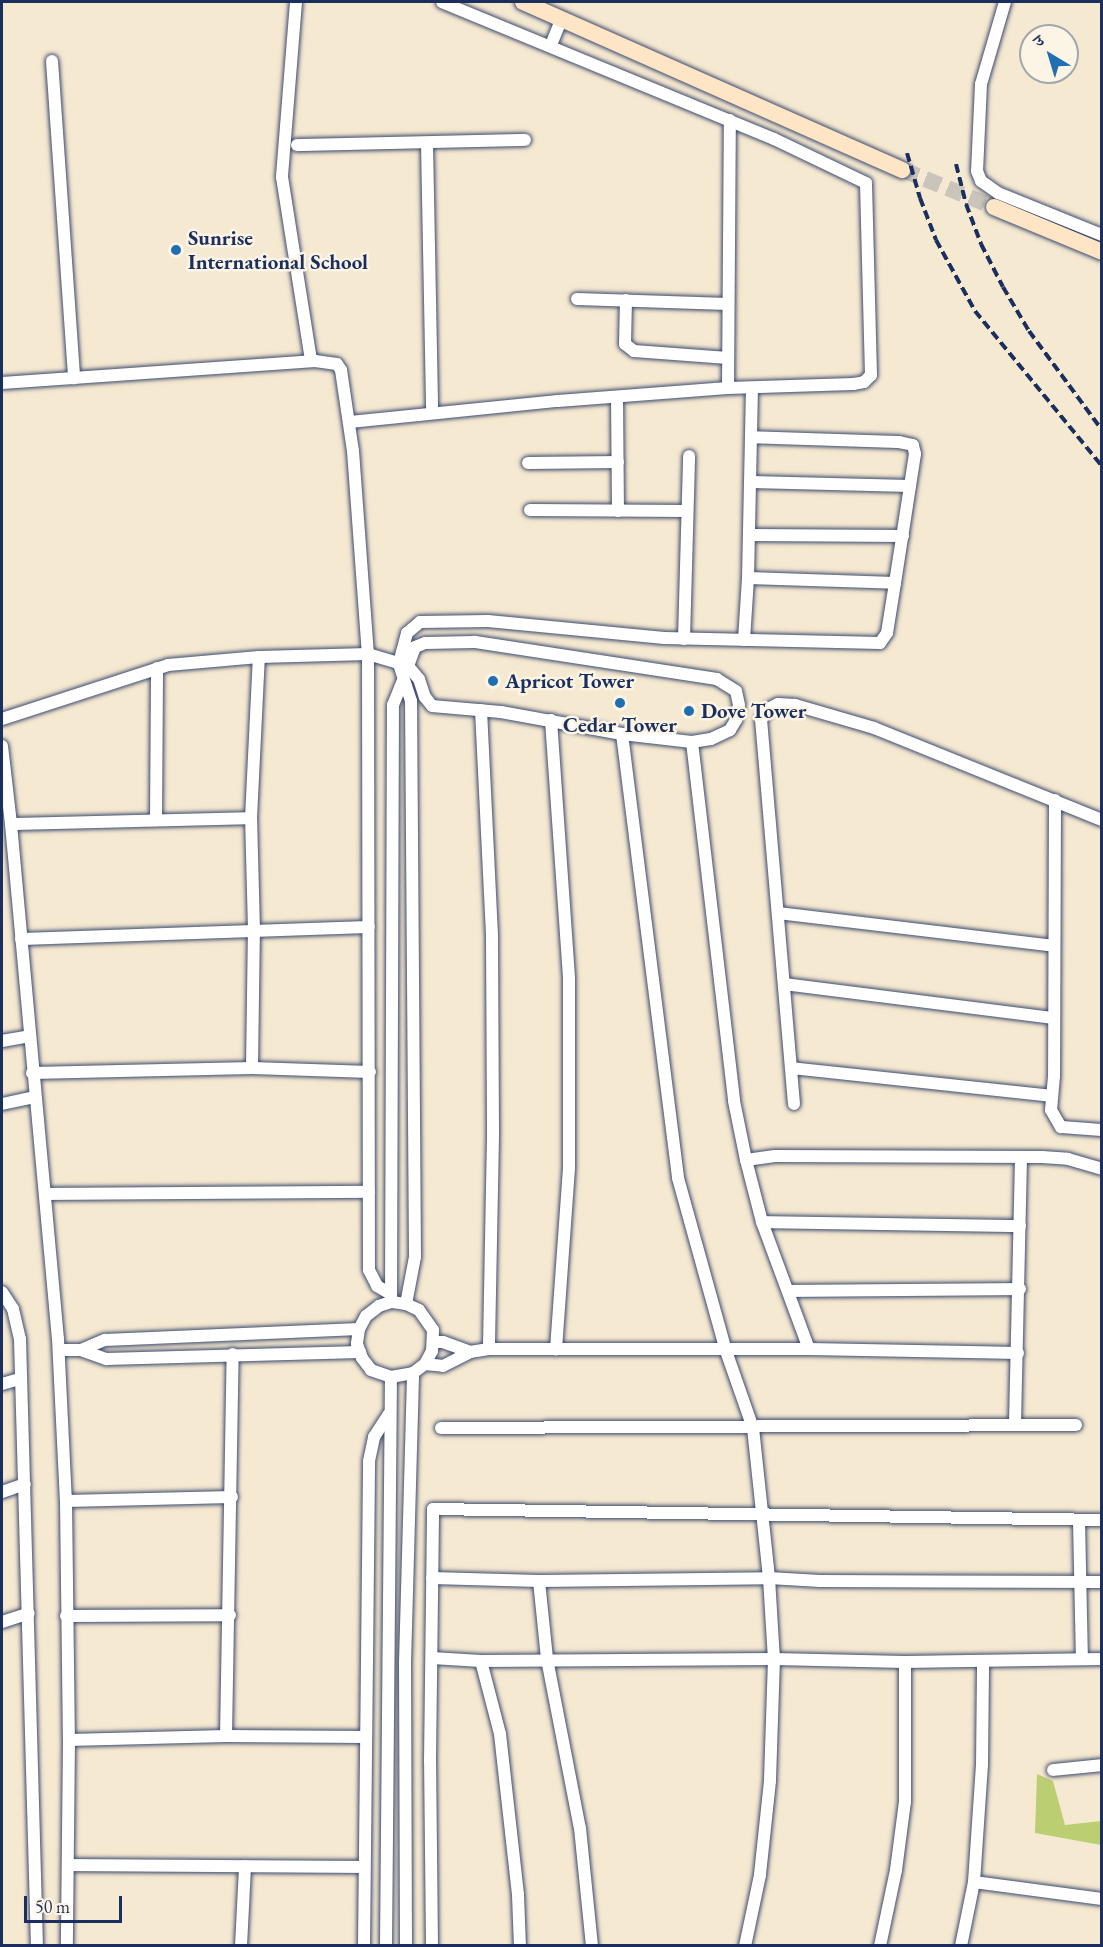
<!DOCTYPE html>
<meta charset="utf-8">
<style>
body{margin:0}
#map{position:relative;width:1103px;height:1947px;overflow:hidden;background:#f6e9d1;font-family:"EB Garamond","Noto Serif Devanagari",serif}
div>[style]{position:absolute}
.green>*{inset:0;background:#bcce72}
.secondary-tunnel>*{height:16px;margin-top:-8px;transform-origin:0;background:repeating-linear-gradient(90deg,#cac4ba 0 16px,transparent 0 24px)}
.roads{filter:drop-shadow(0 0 2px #3c4b6f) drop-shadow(0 0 2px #3c4b6f)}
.street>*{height:12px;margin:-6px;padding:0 6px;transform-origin:6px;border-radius:6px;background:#fff}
.secondary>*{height:16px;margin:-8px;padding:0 8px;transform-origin:8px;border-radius:8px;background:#fde5c5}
.rail>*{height:4px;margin-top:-2px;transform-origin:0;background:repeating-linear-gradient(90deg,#1b2f5e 0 9px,transparent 0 13.5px)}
.dots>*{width:16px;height:16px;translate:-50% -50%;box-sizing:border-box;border:3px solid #fcf5e5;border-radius:50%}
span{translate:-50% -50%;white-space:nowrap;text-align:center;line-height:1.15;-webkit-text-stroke:5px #fcf5e5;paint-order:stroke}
.poi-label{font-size:21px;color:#1b2f5e;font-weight:700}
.left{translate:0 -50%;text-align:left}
.frame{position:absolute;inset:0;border:3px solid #1b2f5e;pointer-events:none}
.north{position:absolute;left:1019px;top:24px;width:60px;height:60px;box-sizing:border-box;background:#fcf5e5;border:2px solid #a2a6af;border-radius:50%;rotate:322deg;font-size:16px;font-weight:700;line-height:24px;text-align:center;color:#1b2f5e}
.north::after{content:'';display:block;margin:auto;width:21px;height:27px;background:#1f6fb2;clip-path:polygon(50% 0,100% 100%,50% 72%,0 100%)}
.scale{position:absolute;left:24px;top:1896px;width:98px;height:27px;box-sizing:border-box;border:3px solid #1b2f5e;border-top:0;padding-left:8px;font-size:18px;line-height:21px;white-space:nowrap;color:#1b2f5e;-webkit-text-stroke:4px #fcf5e5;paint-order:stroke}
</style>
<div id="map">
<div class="green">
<div style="clip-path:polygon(1037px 1774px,1053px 1781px,1065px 1825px,1101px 1821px,1101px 1845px,1035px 1833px)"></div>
</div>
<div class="secondary-tunnel">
<div style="left:903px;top:170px;width:98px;rotate:22.1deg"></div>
</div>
<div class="roads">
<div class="street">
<div style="left:296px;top:2px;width:176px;rotate:94.6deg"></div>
<div style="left:282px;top:177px;width:186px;rotate:81deg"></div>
<div style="left:1005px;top:2px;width:85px;rotate:106.3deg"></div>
<div style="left:981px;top:84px;width:87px;rotate:92.6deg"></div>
<div style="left:977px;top:171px;width:11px;rotate:68deg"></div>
<div style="left:981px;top:181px;width:21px;rotate:35deg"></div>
<div style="left:998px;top:193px;width:112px;rotate:22deg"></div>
<div style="left:551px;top:45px;width:27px;rotate:-68deg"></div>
<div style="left:52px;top:61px;width:318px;rotate:86deg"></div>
<div style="left:427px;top:143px;width:270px;rotate:88.9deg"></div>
<div style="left:297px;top:145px;width:228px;rotate:-1.3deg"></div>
<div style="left:577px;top:299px;width:151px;rotate:1.9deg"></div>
<div style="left:626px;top:300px;width:44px;rotate:91.3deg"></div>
<div style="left:625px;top:344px;width:11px;rotate:38deg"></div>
<div style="left:634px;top:351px;width:94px;rotate:4.3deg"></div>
<div style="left:2px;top:383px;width:314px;rotate:-4deg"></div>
<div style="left:315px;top:361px;width:22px;rotate:8deg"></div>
<div style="left:337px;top:364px;width:7px;rotate:56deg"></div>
<div style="left:341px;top:370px;width:82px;rotate:81.6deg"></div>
<div style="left:353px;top:451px;width:204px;rotate:85.8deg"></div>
<div style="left:368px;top:654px;width:616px;rotate:89.91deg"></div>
<div style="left:369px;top:1270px;width:18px;rotate:63deg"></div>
<div style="left:377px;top:1286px;width:16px;rotate:30deg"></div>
<div style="left:728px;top:388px;width:268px;rotate:-89.6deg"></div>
<div style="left:617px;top:397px;width:114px;rotate:89.5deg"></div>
<div style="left:350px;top:422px;width:209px;rotate:-5.8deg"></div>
<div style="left:558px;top:401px;width:170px;rotate:-4.4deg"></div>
<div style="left:728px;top:388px;width:125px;rotate:-1.8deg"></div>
<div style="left:853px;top:384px;width:11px;rotate:-10deg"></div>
<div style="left:864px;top:382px;width:10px;rotate:-45deg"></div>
<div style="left:871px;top:375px;width:192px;rotate:-91.5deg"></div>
<div style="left:866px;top:183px;width:102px;rotate:-154.4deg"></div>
<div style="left:774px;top:139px;width:359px;rotate:-157.6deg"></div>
<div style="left:528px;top:463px;width:90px;rotate:-0.6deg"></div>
<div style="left:751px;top:482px;width:159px;rotate:1.4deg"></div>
<div style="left:530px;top:510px;width:157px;rotate:0.4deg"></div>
<div style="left:749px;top:535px;width:154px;rotate:0.4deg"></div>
<div style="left:748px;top:578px;width:147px;rotate:1.9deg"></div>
<div style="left:684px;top:639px;width:183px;rotate:-88.4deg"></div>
<div style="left:744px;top:640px;width:62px;rotate:-86.3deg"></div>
<div style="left:748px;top:578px;width:190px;rotate:-88.8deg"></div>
<div style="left:481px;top:710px;width:228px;rotate:87.2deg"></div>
<div style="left:492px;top:938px;width:198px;rotate:89.7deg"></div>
<div style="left:493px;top:1136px;width:213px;rotate:91.1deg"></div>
<div style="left:2px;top:719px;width:175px;rotate:-18deg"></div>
<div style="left:168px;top:665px;width:91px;rotate:-5deg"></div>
<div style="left:259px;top:657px;width:109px;rotate:-1.6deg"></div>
<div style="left:368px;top:654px;width:42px;rotate:16.7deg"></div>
<div style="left:408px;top:666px;width:17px;rotate:50deg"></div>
<div style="left:419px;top:679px;width:19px;rotate:72deg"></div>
<div style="left:425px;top:697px;width:11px;rotate:52deg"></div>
<div style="left:432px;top:706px;width:69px;rotate:5deg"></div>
<div style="left:501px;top:712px;width:123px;rotate:10.3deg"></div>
<div style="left:622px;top:734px;width:70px;rotate:6.5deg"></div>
<div style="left:692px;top:742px;width:19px;rotate:-9deg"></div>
<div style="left:711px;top:739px;width:21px;rotate:-25deg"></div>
<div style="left:730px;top:730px;width:12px;rotate:-59deg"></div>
<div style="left:736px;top:720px;width:15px;rotate:-79deg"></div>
<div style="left:739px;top:705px;width:14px;rotate:-102deg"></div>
<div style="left:736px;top:691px;width:22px;rotate:-148deg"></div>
<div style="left:717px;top:679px;width:246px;rotate:-171.3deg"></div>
<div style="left:474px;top:642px;width:49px;rotate:178.8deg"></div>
<div style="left:425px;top:643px;width:11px;rotate:158deg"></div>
<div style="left:415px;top:647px;width:20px;rotate:110deg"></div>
<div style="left:551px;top:720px;width:259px;rotate:86deg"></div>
<div style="left:569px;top:978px;width:190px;rotate:90deg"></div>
<div style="left:569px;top:1168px;width:182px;rotate:94.1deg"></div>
<div style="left:622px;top:734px;width:448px;rotate:82.8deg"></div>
<div style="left:678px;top:1178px;width:180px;rotate:74.5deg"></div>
<div style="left:726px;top:1351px;width:82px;rotate:70.7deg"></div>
<div style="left:753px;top:1428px;width:151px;rotate:83.9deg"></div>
<div style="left:769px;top:1578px;width:81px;rotate:86.5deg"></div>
<div style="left:774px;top:1659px;width:122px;rotate:91.9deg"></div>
<div style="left:770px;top:1781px;width:95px;rotate:96.1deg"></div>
<div style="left:760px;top:1875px;width:73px;rotate:101.9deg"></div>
<div style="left:692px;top:742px;width:361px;rotate:83.3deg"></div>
<div style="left:734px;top:1101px;width:60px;rotate:78.5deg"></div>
<div style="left:746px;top:1160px;width:64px;rotate:75.5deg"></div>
<div style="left:762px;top:1222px;width:135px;rotate:69.7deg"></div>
<div style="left:2px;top:746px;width:79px;rotate:83.4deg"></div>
<div style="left:11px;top:824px;width:517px;rotate:84.79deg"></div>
<div style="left:58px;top:1339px;width:162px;rotate:87.2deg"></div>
<div style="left:66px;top:1501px;width:239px;rotate:89.3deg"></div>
<div style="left:69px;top:1740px;width:206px;rotate:90.6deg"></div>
<div style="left:1055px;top:800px;width:276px;rotate:90.2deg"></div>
<div style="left:1054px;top:1076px;width:34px;rotate:95deg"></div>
<div style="left:1051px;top:1110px;width:20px;rotate:60deg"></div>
<div style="left:1061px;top:1127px;width:41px;rotate:4.2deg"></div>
<div style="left:156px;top:819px;width:151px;rotate:-89.6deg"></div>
<div style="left:11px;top:824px;width:240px;rotate:-1.4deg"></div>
<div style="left:778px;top:913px;width:278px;rotate:6.8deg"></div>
<div style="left:21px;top:939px;width:348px;rotate:-2deg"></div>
<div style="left:784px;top:984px;width:272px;rotate:7.2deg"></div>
<div style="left:2px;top:1041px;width:28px;rotate:-10deg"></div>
<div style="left:252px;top:1068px;width:138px;rotate:-89.2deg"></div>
<div style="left:254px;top:930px;width:112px;rotate:-91.5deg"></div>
<div style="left:251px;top:818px;width:161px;rotate:-87.2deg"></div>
<div style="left:791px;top:1068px;width:262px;rotate:6.1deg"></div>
<div style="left:32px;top:1073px;width:220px;rotate:-1.3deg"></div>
<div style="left:252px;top:1068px;width:118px;rotate:1.9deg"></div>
<div style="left:2px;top:1104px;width:34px;rotate:-12deg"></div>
<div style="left:794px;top:1104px;width:385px;rotate:-94.9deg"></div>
<div style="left:761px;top:720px;width:13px;rotate:-58deg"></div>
<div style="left:768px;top:709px;width:11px;rotate:-27deg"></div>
<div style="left:778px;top:704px;width:17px;rotate:3deg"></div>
<div style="left:795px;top:705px;width:82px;rotate:16.2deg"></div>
<div style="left:874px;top:728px;width:246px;rotate:22deg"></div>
<div style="left:746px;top:1160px;width:29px;rotate:-8deg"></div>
<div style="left:775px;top:1156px;width:267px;rotate:0.2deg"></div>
<div style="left:1042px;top:1157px;width:26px;rotate:4deg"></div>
<div style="left:1068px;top:1159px;width:35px;rotate:16deg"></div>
<div style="left:45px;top:1194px;width:324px;rotate:-0.4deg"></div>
<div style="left:762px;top:1222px;width:258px;rotate:0.9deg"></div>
<div style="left:788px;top:1291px;width:232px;rotate:-0.5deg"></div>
<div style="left:2px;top:1292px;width:20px;rotate:57deg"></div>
<div style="left:13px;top:1309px;width:31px;rotate:77deg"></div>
<div style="left:20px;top:1339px;width:607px;rotate:88.4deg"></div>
<div style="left:391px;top:1301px;width:596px;rotate:-89.81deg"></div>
<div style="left:393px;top:705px;width:27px;rotate:-68deg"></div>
<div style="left:406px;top:1304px;width:48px;rotate:-79.2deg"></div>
<div style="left:415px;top:1257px;width:556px;rotate:-90.41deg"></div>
<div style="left:411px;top:701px;width:40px;rotate:-108deg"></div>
<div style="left:399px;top:663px;width:31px;rotate:-75deg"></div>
<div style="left:407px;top:633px;width:17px;rotate:-40deg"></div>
<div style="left:420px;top:622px;width:68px;rotate:-0.8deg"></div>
<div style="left:488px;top:621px;width:177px;rotate:5.5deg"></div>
<div style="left:664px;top:638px;width:216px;rotate:1.3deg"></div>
<div style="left:880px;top:643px;width:12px;rotate:-55deg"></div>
<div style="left:887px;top:633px;width:51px;rotate:-80.9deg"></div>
<div style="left:895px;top:583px;width:131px;rotate:-81.2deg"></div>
<div style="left:915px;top:454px;width:9px;rotate:-103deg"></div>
<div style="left:913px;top:445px;width:14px;rotate:-168deg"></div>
<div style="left:899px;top:442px;width:147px;rotate:-178.1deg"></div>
<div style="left:433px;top:1342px;width:10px"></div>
<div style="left:443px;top:1342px;width:29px;rotate:20deg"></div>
<div style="left:59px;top:1350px;width:22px"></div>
<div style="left:81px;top:1350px;width:27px;rotate:20deg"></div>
<div style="left:106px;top:1359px;width:254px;rotate:-1.6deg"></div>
<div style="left:81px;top:1350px;width:26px;rotate:-23deg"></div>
<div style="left:105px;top:1340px;width:254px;rotate:-2.5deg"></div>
<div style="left:425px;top:1364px;width:15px;rotate:-62deg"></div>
<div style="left:432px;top:1351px;width:21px;rotate:-87deg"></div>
<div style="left:433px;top:1330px;width:24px;rotate:-125deg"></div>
<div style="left:419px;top:1310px;width:14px;rotate:-155deg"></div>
<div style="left:406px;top:1304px;width:15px;rotate:-172deg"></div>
<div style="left:391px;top:1302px;width:13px;rotate:162deg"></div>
<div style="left:379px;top:1306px;width:16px;rotate:142deg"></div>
<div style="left:366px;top:1316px;width:15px;rotate:118deg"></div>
<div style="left:359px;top:1329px;width:15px;rotate:98deg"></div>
<div style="left:357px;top:1344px;width:15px;rotate:70deg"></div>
<div style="left:362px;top:1358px;width:15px;rotate:53deg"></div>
<div style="left:371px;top:1370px;width:21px;rotate:19deg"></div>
<div style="left:391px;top:1377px;width:22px;rotate:-10deg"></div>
<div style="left:413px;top:1373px;width:15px;rotate:-37deg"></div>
<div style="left:425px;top:1364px;width:18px;rotate:6deg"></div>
<div style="left:443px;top:1366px;width:30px;rotate:-27deg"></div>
<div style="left:470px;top:1352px;width:19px;rotate:-9deg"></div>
<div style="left:489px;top:1349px;width:320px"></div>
<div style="left:809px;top:1349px;width:209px;rotate:1.1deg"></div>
<div style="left:2px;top:1384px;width:19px;rotate:-16deg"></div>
<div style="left:1015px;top:1423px;width:266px;rotate:-88.7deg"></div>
<div style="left:441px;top:1428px;width:635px;rotate:-0.27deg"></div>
<div style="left:2px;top:1492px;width:24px;rotate:-19deg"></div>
<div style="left:66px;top:1501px;width:166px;rotate:-1.4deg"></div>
<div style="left:1079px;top:1520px;width:138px;rotate:88.8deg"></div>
<div style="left:432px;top:1578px;width:107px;rotate:1.6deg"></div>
<div style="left:539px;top:1581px;width:230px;rotate:-0.7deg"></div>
<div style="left:769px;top:1578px;width:51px;rotate:3.4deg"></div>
<div style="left:820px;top:1581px;width:282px;rotate:0.2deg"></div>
<div style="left:539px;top:1581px;width:78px;rotate:84.1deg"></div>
<div style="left:547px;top:1659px;width:172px;rotate:79deg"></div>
<div style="left:580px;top:1828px;width:119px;rotate:84.2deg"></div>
<div style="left:66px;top:1616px;width:164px;rotate:-0.3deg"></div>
<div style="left:2px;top:1622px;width:28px;rotate:-18deg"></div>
<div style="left:432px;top:1658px;width:49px;rotate:3.5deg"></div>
<div style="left:481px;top:1661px;width:293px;rotate:-0.4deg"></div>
<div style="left:774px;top:1659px;width:131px;rotate:1.3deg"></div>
<div style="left:905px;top:1662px;width:197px;rotate:-0.9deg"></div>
<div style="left:481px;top:1661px;width:75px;rotate:75.4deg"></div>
<div style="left:500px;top:1734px;width:162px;rotate:83.6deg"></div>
<div style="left:518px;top:1895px;width:51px;rotate:87.8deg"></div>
<div style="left:226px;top:1736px;width:382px;rotate:-89deg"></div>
<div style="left:69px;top:1740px;width:157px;rotate:-1.5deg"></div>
<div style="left:226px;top:1736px;width:140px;rotate:0.4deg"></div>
<div style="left:1053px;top:1770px;width:49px;rotate:-5.8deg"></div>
<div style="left:68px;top:1865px;width:296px;rotate:0.4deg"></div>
<div style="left:974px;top:1882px;width:129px;rotate:7.6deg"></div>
<div style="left:241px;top:1946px;width:80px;rotate:-87.1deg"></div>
<div style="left:364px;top:1946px;width:485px;rotate:-89.4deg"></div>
<div style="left:369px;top:1461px;width:25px;rotate:-78deg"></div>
<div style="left:374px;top:1437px;width:27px;rotate:-57deg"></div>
<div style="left:386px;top:1946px;width:569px;rotate:-89.5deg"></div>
<div style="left:406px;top:1946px;width:283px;rotate:-90.2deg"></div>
<div style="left:405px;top:1663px;width:290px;rotate:-88.4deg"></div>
<div style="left:432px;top:1946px;width:185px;rotate:-90.6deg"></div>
<div style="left:430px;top:1761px;width:252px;rotate:-89.3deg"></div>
<div style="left:433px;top:1509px;width:669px;rotate:0.94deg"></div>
<div style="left:880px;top:1946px;width:78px;rotate:-78.1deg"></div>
<div style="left:896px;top:1870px;width:69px;rotate:-82.5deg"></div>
<div style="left:905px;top:1802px;width:140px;rotate:-90deg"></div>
<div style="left:961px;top:1946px;width:65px;rotate:-78.5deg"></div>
<div style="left:974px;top:1882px;width:117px;rotate:-86.1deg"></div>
<div style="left:982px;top:1765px;width:103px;rotate:-89.4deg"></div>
</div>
<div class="secondary">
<div style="left:523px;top:2px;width:415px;rotate:23.9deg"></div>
<div style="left:994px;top:207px;width:117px;rotate:22.6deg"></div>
</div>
</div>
<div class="rail">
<div style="left:907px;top:153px;width:47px;rotate:73.9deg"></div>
<div style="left:920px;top:198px;width:45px;rotate:69.1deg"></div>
<div style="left:936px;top:240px;width:81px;rotate:61.2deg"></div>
<div style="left:975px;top:311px;width:200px;rotate:50.7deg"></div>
<div style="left:956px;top:164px;width:41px;rotate:76deg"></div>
<div style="left:966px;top:204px;width:43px;rotate:69.4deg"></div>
<div style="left:981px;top:244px;width:48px;rotate:62.9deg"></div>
<div style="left:1003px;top:287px;width:51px;rotate:59.4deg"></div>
<div style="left:1029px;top:331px;width:123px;rotate:53.6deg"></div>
</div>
<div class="dots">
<div style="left:176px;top:250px;background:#1f6fb2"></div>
<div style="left:493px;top:681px;background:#1f6fb2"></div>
<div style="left:620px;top:703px;background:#1f6fb2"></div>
<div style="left:689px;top:711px;background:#1f6fb2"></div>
</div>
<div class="poi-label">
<span class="left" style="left:188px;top:250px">Sunrise<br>International School</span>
<span class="left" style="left:505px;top:681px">Apricot Tower</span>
<span class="left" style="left:701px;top:711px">Dove Tower</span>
<span style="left:620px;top:725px">Cedar Tower</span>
</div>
<div class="frame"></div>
<div class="north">उ</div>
<div class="scale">50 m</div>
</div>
